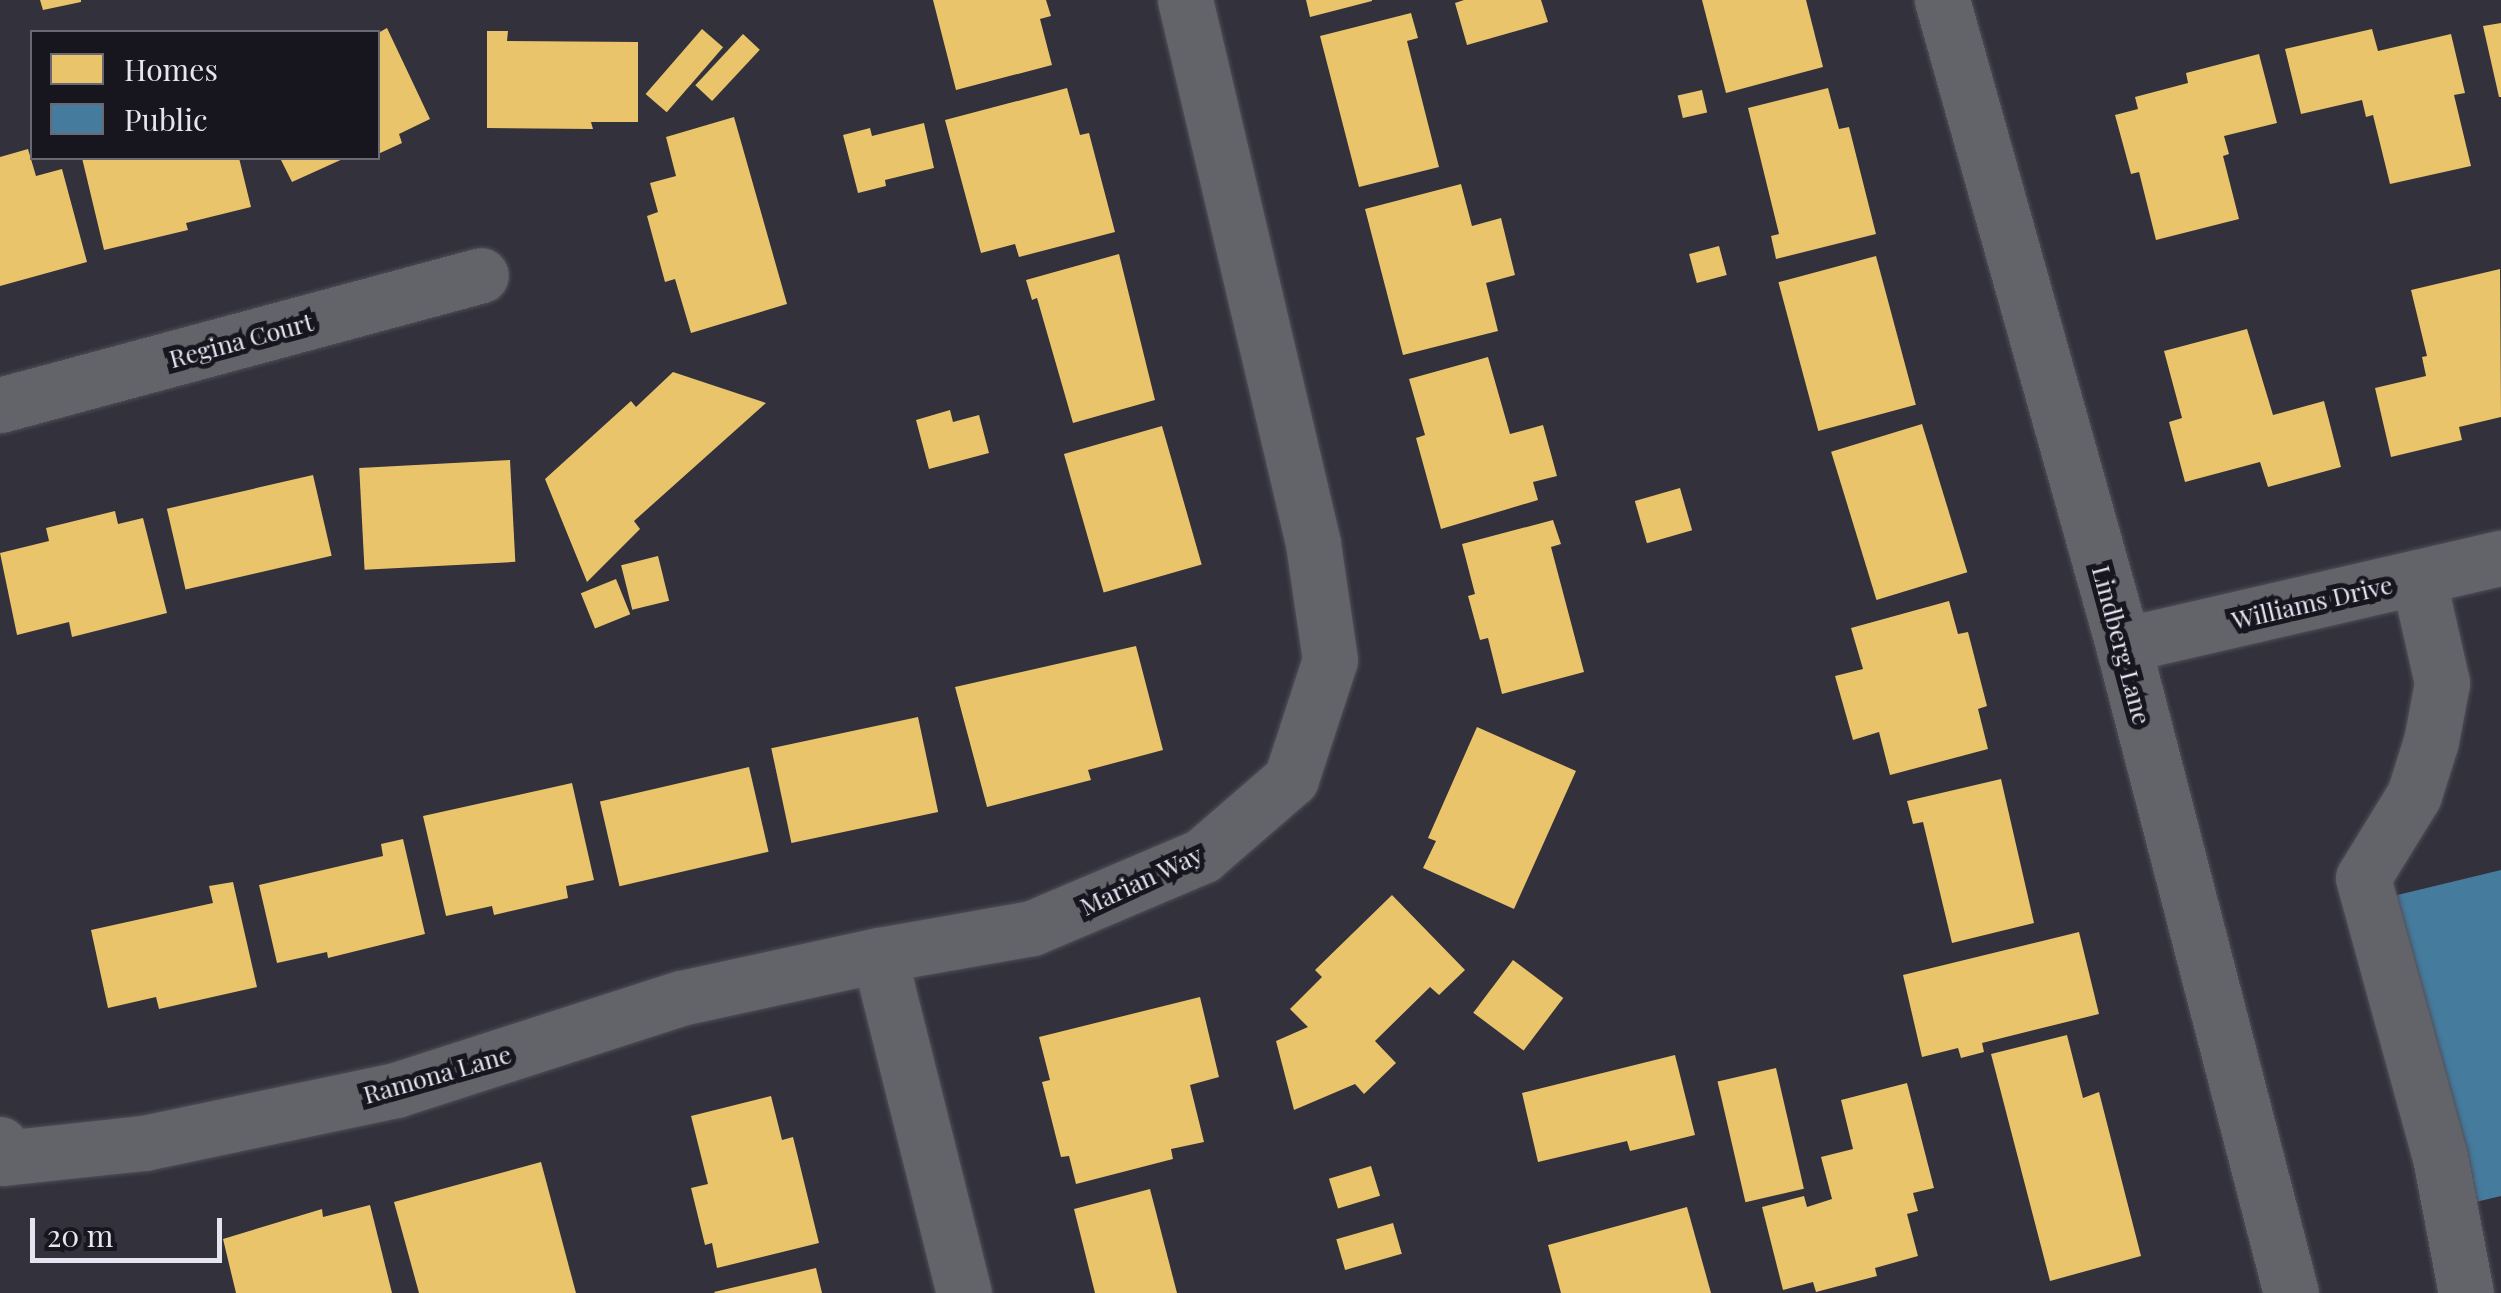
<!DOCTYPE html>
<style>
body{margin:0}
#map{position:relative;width:2501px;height:1293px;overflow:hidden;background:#32313c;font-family:"Playfair Display",serif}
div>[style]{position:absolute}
.homes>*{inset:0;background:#e9c46a;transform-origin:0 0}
.public>*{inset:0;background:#457b9d}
.roads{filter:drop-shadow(0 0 2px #4f4f58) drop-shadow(0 0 2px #4f4f58)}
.minor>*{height:55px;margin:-27.5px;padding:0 27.5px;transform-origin:27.5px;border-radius:27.5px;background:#63636a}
span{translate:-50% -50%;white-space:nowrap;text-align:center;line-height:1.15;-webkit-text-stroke:10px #17161f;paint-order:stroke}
.street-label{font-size:25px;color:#e5e5f1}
.legend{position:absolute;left:30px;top:30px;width:350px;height:130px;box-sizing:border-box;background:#17161f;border:2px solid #696973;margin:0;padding:12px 18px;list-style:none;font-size:30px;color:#e5e5f1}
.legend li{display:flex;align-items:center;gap:20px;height:50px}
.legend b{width:50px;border:2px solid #696973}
.scale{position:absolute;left:30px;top:1218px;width:192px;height:45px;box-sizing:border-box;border:5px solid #e5e5f1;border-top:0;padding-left:12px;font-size:30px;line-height:35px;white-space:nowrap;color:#e5e5f1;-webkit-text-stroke:8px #17161f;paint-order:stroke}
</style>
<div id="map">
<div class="homes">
<div style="clip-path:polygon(40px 0,81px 0,81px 2px,43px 10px)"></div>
<div style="clip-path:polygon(933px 0,1046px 0,1051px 16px,1040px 19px,1052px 65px,956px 90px)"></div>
<div style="clip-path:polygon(1306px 0,1372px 0,1372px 1px,1310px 17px)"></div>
<div style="clip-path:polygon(1464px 0,1541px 0,1548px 22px,1467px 45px,1455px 3px)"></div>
<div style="clip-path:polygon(1702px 0,1806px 0,1823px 67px,1726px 93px)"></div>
<div style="clip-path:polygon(1411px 13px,1418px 38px,1407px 41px,1439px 167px,1359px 187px,1320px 36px)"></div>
<div style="clip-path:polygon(2501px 23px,2501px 97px,2499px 97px,2483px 26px)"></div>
<div style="clip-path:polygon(387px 28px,430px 119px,399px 134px,402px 143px,378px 154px,378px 33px)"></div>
<div style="left:702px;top:29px;width:28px;height:86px;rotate:41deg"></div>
<div style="clip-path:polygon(2372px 29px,2378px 51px,2451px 34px,2465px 93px,2454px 95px,2471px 166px,2390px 184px,2373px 115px,2366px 117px,2362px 100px,2301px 114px,2285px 49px)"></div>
<div style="clip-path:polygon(487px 31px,508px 31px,507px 41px,638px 42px,638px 122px,591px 122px,593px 129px,487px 128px)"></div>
<div style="left:743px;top:34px;width:23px;height:70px;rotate:43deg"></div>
<div style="clip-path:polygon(2259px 54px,2277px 123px,2224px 136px,2229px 154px,2223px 156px,2239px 219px,2156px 240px,2139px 172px,2131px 174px,2115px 115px,2138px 109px,2135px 97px,2188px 83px,2186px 73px)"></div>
<div style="clip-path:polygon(1067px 88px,1080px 135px,1089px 133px,1115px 232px,1019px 257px,1015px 244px,981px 253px,945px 120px)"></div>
<div style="clip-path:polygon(1828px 88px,1839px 129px,1849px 127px,1876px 234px,1776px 259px,1771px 236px,1779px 234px,1748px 108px)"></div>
<div style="left:1702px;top:90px;width:23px;height:25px;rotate:77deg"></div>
<div style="clip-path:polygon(734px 117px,787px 304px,691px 333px,675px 279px,665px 282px,647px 216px,658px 212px,650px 183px,676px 176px,666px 137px)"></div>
<div style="clip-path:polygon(924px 123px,934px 168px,885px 180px,886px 186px,858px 193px,843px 135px,870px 128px,872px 136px)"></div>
<div style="clip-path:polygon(28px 149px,36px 176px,62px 169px,87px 262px,0 286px,0 157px)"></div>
<div style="clip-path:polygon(82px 158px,239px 158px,251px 207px,186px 223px,188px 230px,104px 250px)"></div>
<div style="clip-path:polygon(280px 158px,345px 158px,292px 182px)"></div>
<div style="clip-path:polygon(1461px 184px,1472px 226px,1501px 218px,1515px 275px,1486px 283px,1498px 331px,1403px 355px,1365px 209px)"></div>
<div style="left:1719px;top:246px;width:30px;height:31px;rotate:75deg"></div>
<div style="clip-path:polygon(1119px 254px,1155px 400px,1073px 423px,1037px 298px,1032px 300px,1026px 280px)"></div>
<div style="left:1876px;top:256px;width:154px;height:101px;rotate:75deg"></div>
<div style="clip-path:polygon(2500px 269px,2501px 417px,2459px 427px,2462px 440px,2391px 457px,2375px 388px,2426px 376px,2422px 357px,2427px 356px,2411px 290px)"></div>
<div style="clip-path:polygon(2247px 329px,2273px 415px,2324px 401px,2341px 467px,2268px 487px,2260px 462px,2185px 482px,2169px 422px,2182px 418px,2164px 351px)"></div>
<div style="clip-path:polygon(1488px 357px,1510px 434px,1543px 425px,1557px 476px,1533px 482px,1538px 500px,1441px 529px,1416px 438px,1425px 435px,1409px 379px)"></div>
<div style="clip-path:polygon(673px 372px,766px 403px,634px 521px,640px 529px,587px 582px,545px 479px,631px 401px,636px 407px)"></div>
<div style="clip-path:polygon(950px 410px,953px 422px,979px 415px,989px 453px,929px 469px,916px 420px)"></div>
<div style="left:1922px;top:424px;width:155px;height:95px;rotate:73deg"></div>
<div style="left:1162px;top:426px;width:144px;height:102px;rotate:74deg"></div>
<div style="left:510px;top:460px;width:102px;height:151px;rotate:87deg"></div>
<div style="left:313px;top:475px;width:83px;height:150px;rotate:77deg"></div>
<div style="left:1680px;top:488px;width:44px;height:47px;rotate:74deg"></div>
<div style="clip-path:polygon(115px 511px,118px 524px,143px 518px,167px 613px,72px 637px,69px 622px,17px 635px,0 553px,49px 541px,46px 528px)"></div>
<div style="clip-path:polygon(1553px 520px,1561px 544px,1551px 547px,1584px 672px,1502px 694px,1488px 638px,1480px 640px,1468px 596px,1475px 594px,1462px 544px)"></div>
<div style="left:658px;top:556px;width:46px;height:38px;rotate:76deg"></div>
<div style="left:616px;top:579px;width:38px;height:38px;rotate:68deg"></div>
<div style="clip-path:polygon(1949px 601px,1958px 634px,1968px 632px,1987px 706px,1978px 709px,1988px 749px,1890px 775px,1879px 732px,1853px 740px,1835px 676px,1863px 669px,1851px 628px)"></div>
<div style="clip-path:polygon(1136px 646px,1163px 750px,1088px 770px,1091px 780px,987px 807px,955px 687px)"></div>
<div style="left:918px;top:717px;width:97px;height:150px;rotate:78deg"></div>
<div style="clip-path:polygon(1477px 727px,1576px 771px,1514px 909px,1423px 868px,1436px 841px,1428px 838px)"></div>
<div style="left:749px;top:767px;width:87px;height:153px;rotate:77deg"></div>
<div style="clip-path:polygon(2001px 779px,2034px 923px,1952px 943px,1923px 822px,1913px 824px,1907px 801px)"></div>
<div style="clip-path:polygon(572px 783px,594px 880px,566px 886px,568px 898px,494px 915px,492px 906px,446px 916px,423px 816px)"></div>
<div style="clip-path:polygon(403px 839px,425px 934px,328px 958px,327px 952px,277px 963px,259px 885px,383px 856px,381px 844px)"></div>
<div style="clip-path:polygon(233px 882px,257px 987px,159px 1009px,156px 997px,108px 1008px,91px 930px,213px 903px,209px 886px)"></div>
<div style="clip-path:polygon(1392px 895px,1465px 970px,1439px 995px,1430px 987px,1375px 1041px,1396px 1063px,1364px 1094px,1355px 1084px,1294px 1110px,1276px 1041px,1308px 1027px,1290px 1009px,1322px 977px,1315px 970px)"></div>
<div style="clip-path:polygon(2079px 932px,2099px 1014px,1982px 1043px,1984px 1052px,1961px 1058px,1958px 1048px,1922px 1057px,1903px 975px)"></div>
<div style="left:1513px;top:960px;width:63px;height:66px;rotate:37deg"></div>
<div style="clip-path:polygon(1200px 997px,1219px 1077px,1190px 1085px,1204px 1142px,1171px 1149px,1173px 1159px,1076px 1184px,1069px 1156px,1061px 1157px,1042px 1082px,1050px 1080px,1039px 1037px)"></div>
<div style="clip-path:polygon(2067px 1035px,2083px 1098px,2099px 1092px,2141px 1256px,2050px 1281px,1991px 1054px)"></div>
<div style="clip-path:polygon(1675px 1055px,1695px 1135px,1630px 1151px,1627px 1141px,1538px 1162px,1522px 1093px)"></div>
<div style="left:1776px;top:1068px;width:124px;height:60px;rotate:77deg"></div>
<div style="clip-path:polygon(1907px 1083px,1934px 1188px,1913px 1193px,1918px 1211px,1907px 1214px,1918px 1256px,1875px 1268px,1877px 1276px,1816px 1292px,1813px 1282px,1783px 1290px,1762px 1207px,1804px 1196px,1807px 1207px,1832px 1199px,1821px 1157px,1853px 1149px,1841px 1100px)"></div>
<div style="clip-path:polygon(771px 1096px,782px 1140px,793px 1137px,819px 1243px,717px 1268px,712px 1243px,705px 1245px,691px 1188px,708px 1184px,691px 1116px)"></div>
<div style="clip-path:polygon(541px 1162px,576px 1293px,419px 1293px,394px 1202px)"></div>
<div style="left:1371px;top:1166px;width:31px;height:44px;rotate:73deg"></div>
<div style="clip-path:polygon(1150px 1189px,1177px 1293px,1095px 1293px,1074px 1209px)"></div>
<div style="clip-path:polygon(370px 1205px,392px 1293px,236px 1293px,223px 1239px,322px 1209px,323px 1217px)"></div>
<div style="clip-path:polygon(1687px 1207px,1711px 1293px,1561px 1293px,1548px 1245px)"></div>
<div style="left:1393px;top:1223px;width:32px;height:59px;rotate:74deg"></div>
<div style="clip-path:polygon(816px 1268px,822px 1293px,715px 1293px,714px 1292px)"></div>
</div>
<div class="public">
<div style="clip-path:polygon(2501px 870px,2501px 1196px,2459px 1206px,2385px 898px)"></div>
</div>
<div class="roads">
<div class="minor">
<div style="left:1942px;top:0;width:670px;rotate:74.32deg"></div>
<div style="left:2123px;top:645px;width:669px;rotate:75.47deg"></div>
<div style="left:0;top:405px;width:498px;rotate:-15.1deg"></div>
<div style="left:2418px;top:577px;width:109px;rotate:77.2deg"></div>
<div style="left:2442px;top:683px;width:59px;rotate:100.7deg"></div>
<div style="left:2431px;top:741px;width:57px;rotate:107.5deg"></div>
<div style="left:2414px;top:795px;width:97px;rotate:121.6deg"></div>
<div style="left:2363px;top:878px;width:289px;rotate:74.6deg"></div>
<div style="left:2440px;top:1157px;width:138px;rotate:79.2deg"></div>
<div style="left:2123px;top:645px;width:388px;rotate:-13deg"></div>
<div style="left:879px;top:955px;width:349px;rotate:75.9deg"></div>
<div style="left:0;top:1144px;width:14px;rotate:78deg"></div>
<div style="left:3px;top:1158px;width:142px;rotate:-6.1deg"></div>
<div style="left:144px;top:1143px;width:258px;rotate:-11.9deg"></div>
<div style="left:396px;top:1090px;width:299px;rotate:-17.9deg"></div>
<div style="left:681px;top:998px;width:203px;rotate:-12.3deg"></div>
<div style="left:879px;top:955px;width:155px;rotate:-10deg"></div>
<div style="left:1032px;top:928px;width:185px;rotate:-23deg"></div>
<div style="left:1202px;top:856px;width:118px;rotate:-40.9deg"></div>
<div style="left:1291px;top:779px;width:125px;rotate:-71.9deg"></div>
<div style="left:1330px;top:660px;width:118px;rotate:-98.3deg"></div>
<div style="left:1313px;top:543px;width:558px;rotate:-103.26deg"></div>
</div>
</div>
<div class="street-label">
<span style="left:241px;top:340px;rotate:-15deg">Regina Court</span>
<span style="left:2312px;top:602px;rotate:-13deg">Williams Drive</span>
<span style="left:2122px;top:645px;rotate:75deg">Lindberg Lane</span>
<span style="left:1141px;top:880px;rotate:-25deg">Marian Way</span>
<span style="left:437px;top:1074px;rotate:-16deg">Ramona Lane</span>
</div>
<ul class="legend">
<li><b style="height:28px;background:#e9c46a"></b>Homes</li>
<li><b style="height:28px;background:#457b9d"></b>Public</li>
</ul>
<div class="scale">20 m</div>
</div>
